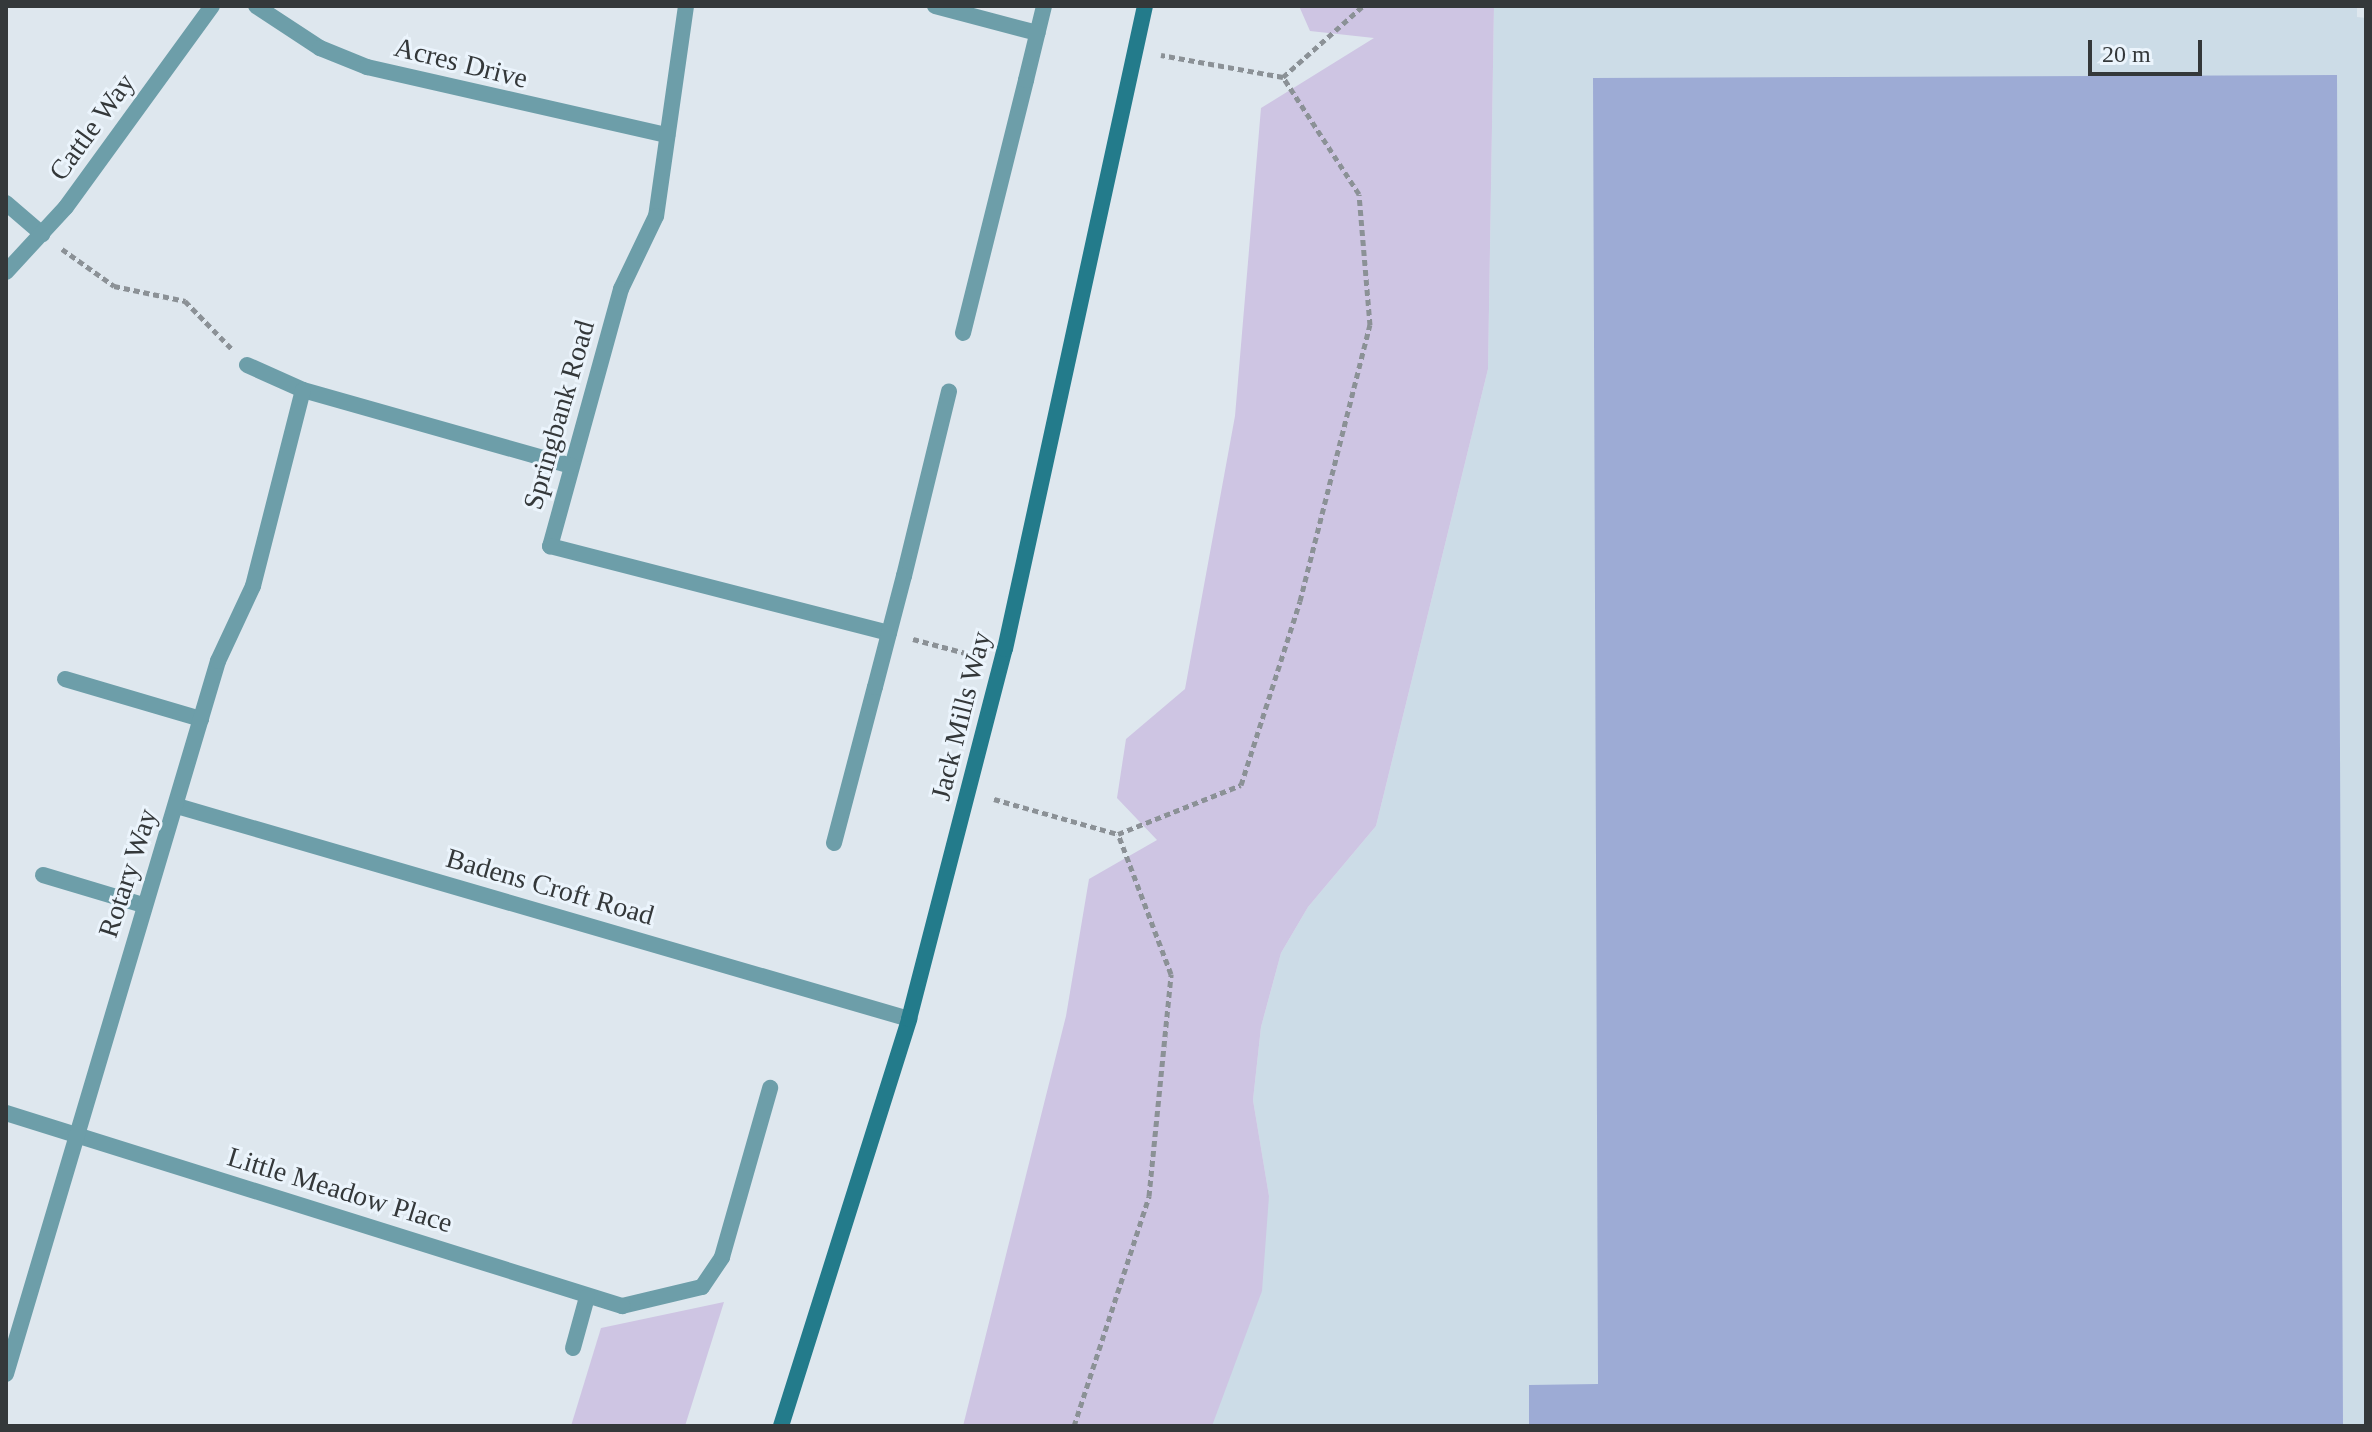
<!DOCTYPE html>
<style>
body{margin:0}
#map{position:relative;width:2372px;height:1432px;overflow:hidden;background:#dee7ee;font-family:Georgia,serif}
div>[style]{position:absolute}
.built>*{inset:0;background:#ccdce7}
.green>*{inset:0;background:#cec5e3}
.building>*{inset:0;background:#9dabd5}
.path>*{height:5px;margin-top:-2.5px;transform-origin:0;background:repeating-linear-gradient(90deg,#8b9196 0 6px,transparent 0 10px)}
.lane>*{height:16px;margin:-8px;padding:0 8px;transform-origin:8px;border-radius:8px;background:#6d9ea9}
.street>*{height:16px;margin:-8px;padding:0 8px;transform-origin:8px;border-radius:8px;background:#6d9ea9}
.secondary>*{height:16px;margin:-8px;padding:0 8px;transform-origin:8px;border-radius:8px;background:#237b8b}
span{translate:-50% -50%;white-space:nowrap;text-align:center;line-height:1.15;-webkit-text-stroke:6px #ebf4fc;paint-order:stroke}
.street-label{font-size:28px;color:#34383a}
.frame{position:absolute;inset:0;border:8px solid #34383a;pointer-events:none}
.scale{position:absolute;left:2088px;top:40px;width:114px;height:36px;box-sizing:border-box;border:4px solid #34383a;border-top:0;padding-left:10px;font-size:24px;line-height:28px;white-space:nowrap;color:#34383a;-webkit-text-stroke:6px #ebf4fc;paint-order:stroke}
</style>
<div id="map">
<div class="built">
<div style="clip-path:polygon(1494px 6px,2357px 6px,2357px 17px,2366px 18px,2366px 1426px,1212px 1426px,1269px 1196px,1253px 1100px,1261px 1027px,1281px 953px,1308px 907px,1376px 826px,1488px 369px)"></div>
</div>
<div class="green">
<div style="clip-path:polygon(1299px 6px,1494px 6px,1488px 369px,1376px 826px,1308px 907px,1281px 953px,1261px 1027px,1253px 1100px,1269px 1196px,1262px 1291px,1212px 1426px,963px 1426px,1066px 1016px,1089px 879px,1157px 840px,1117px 798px,1126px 739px,1185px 689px,1235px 416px,1261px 108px,1374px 38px,1310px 31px)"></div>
<div style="clip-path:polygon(724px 1302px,685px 1426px,571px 1426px,601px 1328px)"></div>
</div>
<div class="building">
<div style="clip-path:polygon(2337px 75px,2343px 1426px,1529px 1426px,1529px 1385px,1598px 1384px,1593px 78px)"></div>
</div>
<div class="path">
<div style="left:1283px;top:77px;width:107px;rotate:-41.6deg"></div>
<div style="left:62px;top:249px;width:64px;rotate:35.4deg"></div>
<div style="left:114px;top:286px;width:73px;rotate:11.9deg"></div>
<div style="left:185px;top:301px;width:66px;rotate:45.6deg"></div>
<div style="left:913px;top:639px;width:66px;rotate:14.9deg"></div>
<div style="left:994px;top:799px;width:129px;rotate:15.8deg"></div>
<div style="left:1118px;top:834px;width:132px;rotate:-21.7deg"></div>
<div style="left:1241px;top:785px;width:193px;rotate:-72.2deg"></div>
<div style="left:1300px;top:601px;width:285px;rotate:-75.8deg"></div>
<div style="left:1370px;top:325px;width:131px;rotate:-94.8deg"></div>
<div style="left:1359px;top:194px;width:140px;rotate:-123deg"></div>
<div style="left:1283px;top:77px;width:124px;rotate:-169.8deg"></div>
<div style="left:1074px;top:1426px;width:242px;rotate:-71.9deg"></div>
<div style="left:1149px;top:1196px;width:223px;rotate:-84.3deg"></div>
<div style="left:1171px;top:974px;width:150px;rotate:-110.7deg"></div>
</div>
<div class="lane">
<div style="left:963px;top:333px;width:261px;rotate:-76deg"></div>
<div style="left:904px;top:576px;width:190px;rotate:-76.3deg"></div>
<div style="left:65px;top:679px;width:142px;rotate:16.4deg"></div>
<div style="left:834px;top:843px;width:161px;rotate:-75.3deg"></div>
<div style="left:43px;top:875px;width:104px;rotate:16.7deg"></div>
<div style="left:622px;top:1306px;width:82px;rotate:-13.4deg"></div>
<div style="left:702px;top:1287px;width:36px;rotate:-56deg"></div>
<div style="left:722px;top:1257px;width:176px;rotate:-74.1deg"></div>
</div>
<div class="street">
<div style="left:256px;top:6px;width:77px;rotate:33.3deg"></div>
<div style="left:320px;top:48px;width:51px;rotate:22deg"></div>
<div style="left:367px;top:67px;width:308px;rotate:12.8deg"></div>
<div style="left:686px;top:6px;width:212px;rotate:98.1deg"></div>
<div style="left:656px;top:216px;width:81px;rotate:115.6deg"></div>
<div style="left:621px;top:289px;width:267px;rotate:105.4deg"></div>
<div style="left:550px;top:546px;width:350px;rotate:14.4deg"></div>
<div style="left:935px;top:6px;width:106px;rotate:14.8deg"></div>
<div style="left:1026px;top:80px;width:76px;rotate:-76.3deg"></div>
<div style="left:6px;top:203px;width:48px;rotate:40.7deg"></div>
<div style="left:6px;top:272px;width:88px;rotate:-47.3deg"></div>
<div style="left:66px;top:207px;width:248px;rotate:-54deg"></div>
<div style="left:247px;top:365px;width:61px;rotate:24.1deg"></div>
<div style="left:303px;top:390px;width:279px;rotate:15.8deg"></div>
<div style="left:875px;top:687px;width:115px;rotate:-75.4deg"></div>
<div style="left:177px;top:806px;width:762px;rotate:16.22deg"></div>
<div style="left:6px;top:1113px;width:646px;rotate:17.4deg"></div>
<div style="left:573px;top:1348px;width:53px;rotate:-74.6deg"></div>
<div style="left:6px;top:1374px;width:744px;rotate:-73.44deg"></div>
<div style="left:218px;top:661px;width:83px;rotate:-65deg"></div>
<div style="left:253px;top:586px;width:202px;rotate:-75.7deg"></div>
</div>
<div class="secondary">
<div style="left:781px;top:1426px;width:427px;rotate:-72.5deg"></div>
<div style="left:909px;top:1019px;width:382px;rotate:-75.5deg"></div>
<div style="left:1005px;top:649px;width:658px;rotate:-77.72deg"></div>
</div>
<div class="street-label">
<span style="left:461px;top:63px;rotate:14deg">Acres Drive</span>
<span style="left:92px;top:127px;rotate:-54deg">Cattle Way</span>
<span style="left:559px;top:415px;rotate:-74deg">Springbank Road</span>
<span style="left:961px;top:716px;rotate:-76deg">Jack Mills Way</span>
<span style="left:128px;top:873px;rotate:-72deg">Rotary Way</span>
<span style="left:550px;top:887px;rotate:16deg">Badens Croft Road</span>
<span style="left:340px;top:1190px;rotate:17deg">Little Meadow Place</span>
</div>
<div class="frame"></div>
<div class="scale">20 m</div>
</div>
